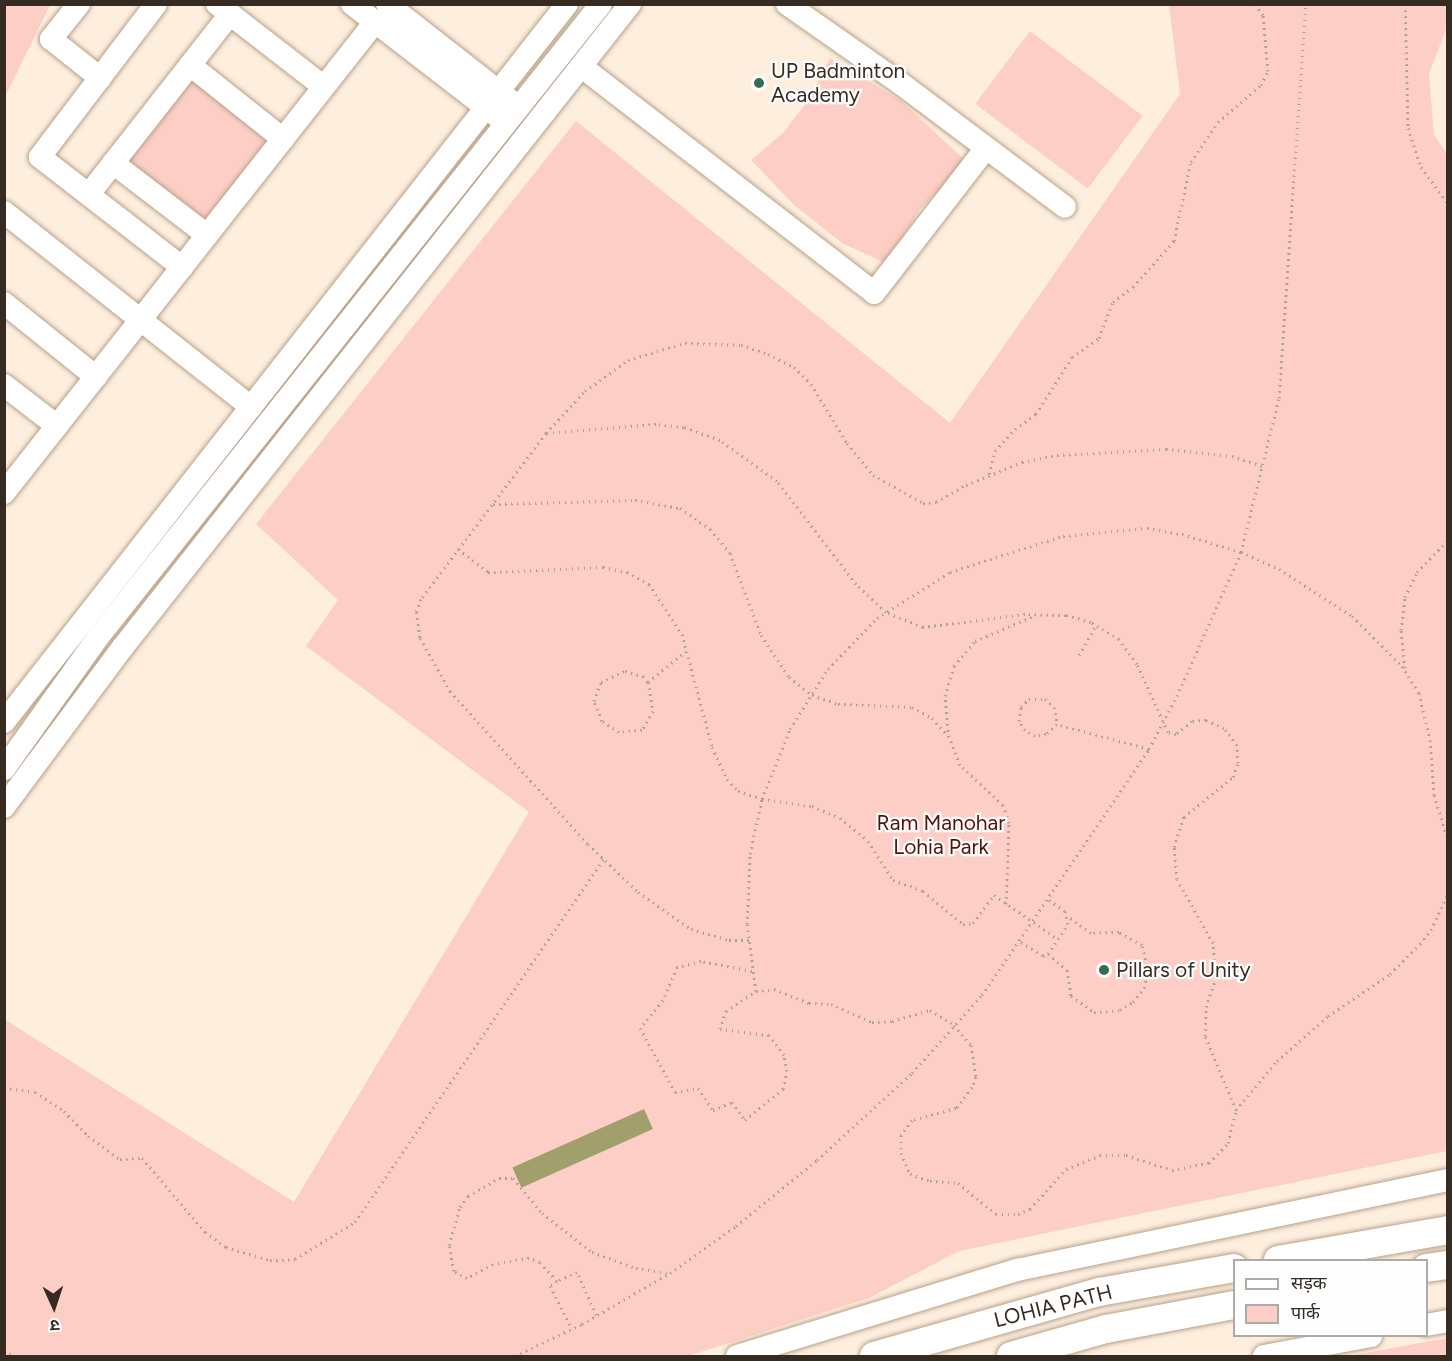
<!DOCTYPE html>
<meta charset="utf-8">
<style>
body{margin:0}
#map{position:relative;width:1452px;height:1361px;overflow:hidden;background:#fdeede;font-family:Figtree,"Noto Sans Devanagari",sans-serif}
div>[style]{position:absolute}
.green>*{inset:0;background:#fdcec5;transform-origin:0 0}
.water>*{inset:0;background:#a1a06d;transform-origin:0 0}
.path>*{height:3px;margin-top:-1.5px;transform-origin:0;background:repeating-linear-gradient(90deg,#b0a395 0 1.5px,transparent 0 6px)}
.roads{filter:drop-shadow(0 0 2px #b9a188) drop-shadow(0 0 2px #b9a188)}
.minor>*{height:22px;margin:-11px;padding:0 11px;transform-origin:11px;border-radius:11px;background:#fff}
.major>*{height:28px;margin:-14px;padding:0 14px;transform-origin:14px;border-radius:14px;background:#fff}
.dots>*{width:16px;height:16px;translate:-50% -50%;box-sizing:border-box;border:3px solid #fefefe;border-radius:50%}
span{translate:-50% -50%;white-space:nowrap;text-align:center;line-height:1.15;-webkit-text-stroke:4.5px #fefefe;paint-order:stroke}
.poi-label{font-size:21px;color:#352b21}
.left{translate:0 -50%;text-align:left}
.park-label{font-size:21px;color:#541207}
.street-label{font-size:21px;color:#352b21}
.frame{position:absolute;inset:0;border:6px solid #352b21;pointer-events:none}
.legend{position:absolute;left:1233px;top:1259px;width:195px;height:78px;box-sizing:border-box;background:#fefefe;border:2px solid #aeaaa6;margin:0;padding:8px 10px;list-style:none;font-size:18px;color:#352b21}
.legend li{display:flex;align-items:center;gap:12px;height:30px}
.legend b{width:30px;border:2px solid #aeaaa6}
.north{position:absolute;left:24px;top:1277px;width:60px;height:60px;-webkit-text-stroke:4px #fefefe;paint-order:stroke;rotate:177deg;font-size:16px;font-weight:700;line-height:24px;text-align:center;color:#352b21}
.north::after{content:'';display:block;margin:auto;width:21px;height:27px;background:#352b21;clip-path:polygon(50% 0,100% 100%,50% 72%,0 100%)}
</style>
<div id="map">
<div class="green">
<div style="clip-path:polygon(5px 4px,50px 5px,5px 97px,4px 5px)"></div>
<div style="clip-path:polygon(1169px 5px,1447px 5px,1447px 27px,1429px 74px,1434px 135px,1448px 155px,1447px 1151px,959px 1251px,869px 1298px,688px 1356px,5px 1356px,4px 1019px,294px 1202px,529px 812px,306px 646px,338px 600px,256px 524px,576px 121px,950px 423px,1180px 94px)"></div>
<div style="left:1030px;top:31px;width:141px;height:91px;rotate:37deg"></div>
<div style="clip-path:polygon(830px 58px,900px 100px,967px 162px,920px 209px,887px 264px,842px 243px,794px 205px,751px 160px,784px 132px,810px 98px)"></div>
<div style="left:190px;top:77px;width:101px;height:107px;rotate:37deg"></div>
<div style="clip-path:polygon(1447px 1338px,1447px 1356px,1349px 1356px)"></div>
</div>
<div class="water">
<div style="left:644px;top:1109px;width:22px;height:144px;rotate:66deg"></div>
</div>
<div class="path">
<div style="left:1405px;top:4px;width:124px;rotate:88.6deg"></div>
<div style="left:1408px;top:128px;width:41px;rotate:71.6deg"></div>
<div style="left:1421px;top:167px;width:46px;rotate:53.9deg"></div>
<div style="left:546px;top:433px;width:208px;rotate:127deg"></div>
<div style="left:421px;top:599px;width:14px;rotate:111deg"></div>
<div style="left:416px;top:612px;width:26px;rotate:81deg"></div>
<div style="left:420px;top:638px;width:61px;rotate:60.5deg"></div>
<div style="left:450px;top:691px;width:206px;rotate:48deg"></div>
<div style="left:588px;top:844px;width:69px;rotate:43.8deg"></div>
<div style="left:638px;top:892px;width:65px;rotate:34.9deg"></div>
<div style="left:691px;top:929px;width:40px;rotate:16deg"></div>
<div style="left:729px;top:940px;width:20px"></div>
<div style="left:989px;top:474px;width:24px;rotate:-75deg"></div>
<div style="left:995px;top:451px;width:30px;rotate:-48deg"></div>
<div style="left:1015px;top:429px;width:26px;rotate:-36deg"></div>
<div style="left:1036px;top:414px;width:67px;rotate:-57.7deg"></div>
<div style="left:1072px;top:357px;width:33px;rotate:-35deg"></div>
<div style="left:1099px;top:338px;width:39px;rotate:-69deg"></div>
<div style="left:1113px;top:302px;width:25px;rotate:-37deg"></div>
<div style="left:1133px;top:287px;width:62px;rotate:-48.3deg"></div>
<div style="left:1174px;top:241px;width:81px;rotate:-77.9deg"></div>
<div style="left:1191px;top:162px;width:48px;rotate:-56deg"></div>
<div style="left:1218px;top:122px;width:57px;rotate:-40.7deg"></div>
<div style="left:1261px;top:85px;width:16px;rotate:-63deg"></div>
<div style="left:1268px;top:71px;width:56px;rotate:-95.1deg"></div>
<div style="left:1263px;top:15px;width:14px;rotate:-126deg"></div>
<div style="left:493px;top:504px;width:142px;rotate:-1.6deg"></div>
<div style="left:635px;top:500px;width:46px;rotate:10.1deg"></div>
<div style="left:680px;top:508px;width:37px;rotate:35deg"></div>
<div style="left:710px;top:529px;width:31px;rotate:50deg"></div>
<div style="left:730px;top:553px;width:88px;rotate:69.3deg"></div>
<div style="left:761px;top:635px;width:50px;rotate:56.3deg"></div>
<div style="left:789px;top:677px;width:29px;rotate:38deg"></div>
<div style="left:812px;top:695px;width:28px;rotate:19deg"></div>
<div style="left:838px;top:704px;width:74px;rotate:2.3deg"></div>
<div style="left:912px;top:707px;width:23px;rotate:29deg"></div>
<div style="left:932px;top:718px;width:25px;rotate:48deg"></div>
<div style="left:458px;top:549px;width:38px;rotate:37deg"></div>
<div style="left:488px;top:572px;width:115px;rotate:-2.5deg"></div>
<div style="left:603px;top:567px;width:25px;rotate:12deg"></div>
<div style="left:627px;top:572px;width:25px;rotate:29deg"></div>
<div style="left:649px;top:584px;width:60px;rotate:56.6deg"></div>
<div style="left:682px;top:634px;width:117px;rotate:75.1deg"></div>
<div style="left:712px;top:747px;width:35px;rotate:65deg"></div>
<div style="left:727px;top:779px;width:16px;rotate:47deg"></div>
<div style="left:738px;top:791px;width:25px;rotate:18deg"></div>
<div style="left:762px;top:799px;width:50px;rotate:8deg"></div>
<div style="left:812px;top:806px;width:30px;rotate:23deg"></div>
<div style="left:840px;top:818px;width:36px;rotate:39deg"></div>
<div style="left:868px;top:841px;width:46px;rotate:57.3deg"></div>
<div style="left:893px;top:880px;width:32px;rotate:20deg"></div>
<div style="left:923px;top:891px;width:52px;rotate:39.5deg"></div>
<div style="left:963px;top:924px;width:10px;rotate:-6deg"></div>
<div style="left:973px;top:923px;width:35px;rotate:-53deg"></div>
<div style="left:994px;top:895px;width:78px;rotate:34.5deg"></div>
<div style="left:1079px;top:655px;width:34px;rotate:-60deg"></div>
<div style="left:1405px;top:668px;width:38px;rotate:-96deg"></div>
<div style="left:1401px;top:630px;width:33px;rotate:-83deg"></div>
<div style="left:1405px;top:597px;width:28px;rotate:-64deg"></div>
<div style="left:1417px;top:572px;width:45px;rotate:-45.9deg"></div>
<div style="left:648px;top:682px;width:29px;rotate:80deg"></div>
<div style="left:653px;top:711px;width:22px;rotate:120deg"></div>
<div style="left:642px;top:730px;width:23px;rotate:175deg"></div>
<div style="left:619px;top:732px;width:20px;rotate:-147deg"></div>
<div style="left:602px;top:721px;width:22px;rotate:-112deg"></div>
<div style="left:594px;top:701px;width:20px;rotate:-70deg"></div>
<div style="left:601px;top:682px;width:26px;rotate:-25deg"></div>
<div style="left:625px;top:671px;width:19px;rotate:16deg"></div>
<div style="left:643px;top:676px;width:8px;rotate:50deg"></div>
<div style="left:648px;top:682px;width:49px;rotate:-39.2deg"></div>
<div style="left:1149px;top:749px;width:60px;rotate:-62.2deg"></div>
<div style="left:1177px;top:696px;width:158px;rotate:-66deg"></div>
<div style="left:1241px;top:552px;width:159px;rotate:-76.1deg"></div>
<div style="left:1279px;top:398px;width:395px;rotate:-86.1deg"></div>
<div style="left:1006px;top:904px;width:81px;rotate:-87.9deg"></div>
<div style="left:1009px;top:823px;width:19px;rotate:-108deg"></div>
<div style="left:1003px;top:805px;width:59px;rotate:-137.1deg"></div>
<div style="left:960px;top:765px;width:30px;rotate:-111deg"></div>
<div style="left:949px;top:737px;width:41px;rotate:-95.6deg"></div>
<div style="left:945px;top:696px;width:31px;rotate:-73deg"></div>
<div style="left:954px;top:666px;width:33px;rotate:-50deg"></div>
<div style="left:975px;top:641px;width:66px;rotate:-23.1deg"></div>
<div style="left:1021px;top:942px;width:26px;rotate:32deg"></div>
<div style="left:1043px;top:956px;width:5px;rotate:-22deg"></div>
<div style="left:1048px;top:954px;width:36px;rotate:-56deg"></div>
<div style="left:1068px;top:924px;width:13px;rotate:-103deg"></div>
<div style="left:1065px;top:911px;width:21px;rotate:-145deg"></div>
<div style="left:1048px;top:954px;width:25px;rotate:40deg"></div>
<div style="left:1067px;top:970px;width:26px;rotate:81deg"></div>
<div style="left:1071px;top:996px;width:28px;rotate:35deg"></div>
<div style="left:1094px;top:1012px;width:26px;rotate:-4deg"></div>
<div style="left:1120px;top:1010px;width:15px;rotate:-32deg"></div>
<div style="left:1133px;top:1002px;width:18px;rotate:-52deg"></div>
<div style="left:1144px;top:988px;width:17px;rotate:-77deg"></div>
<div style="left:1148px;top:971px;width:27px;rotate:-103deg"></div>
<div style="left:1142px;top:945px;width:26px;rotate:-151deg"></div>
<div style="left:1119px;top:932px;width:28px;rotate:178deg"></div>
<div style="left:1091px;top:933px;width:29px;rotate:-144deg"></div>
<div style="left:752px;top:971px;width:52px;rotate:-168.9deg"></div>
<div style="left:701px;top:961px;width:25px;rotate:166deg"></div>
<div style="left:677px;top:967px;width:36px;rotate:113deg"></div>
<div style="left:663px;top:1000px;width:36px;rotate:129deg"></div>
<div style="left:640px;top:1028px;width:73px;rotate:61.3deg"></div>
<div style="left:675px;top:1092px;width:23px;rotate:-10deg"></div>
<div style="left:698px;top:1088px;width:27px;rotate:56deg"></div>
<div style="left:713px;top:1110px;width:21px;rotate:-23deg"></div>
<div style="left:732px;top:1102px;width:22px;rotate:54deg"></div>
<div style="left:745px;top:1120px;width:49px;rotate:-39.2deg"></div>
<div style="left:783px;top:1089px;width:18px;rotate:-77deg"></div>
<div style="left:787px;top:1071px;width:16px;rotate:-101deg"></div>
<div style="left:784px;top:1055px;width:25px;rotate:-127deg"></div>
<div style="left:769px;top:1035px;width:49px;rotate:-173deg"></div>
<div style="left:720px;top:1029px;width:19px;rotate:-72deg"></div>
<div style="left:726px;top:1011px;width:36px;rotate:-34deg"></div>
<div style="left:756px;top:991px;width:68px;rotate:-97.7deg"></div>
<div style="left:747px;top:924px;width:70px;rotate:-87.5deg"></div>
<div style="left:750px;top:854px;width:56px;rotate:-77.7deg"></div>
<div style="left:762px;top:799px;width:75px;rotate:-68.2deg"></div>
<div style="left:790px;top:729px;width:71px;rotate:-57.7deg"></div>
<div style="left:828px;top:669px;width:71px;rotate:-46.1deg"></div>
<div style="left:877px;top:618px;width:86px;rotate:-32.2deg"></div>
<div style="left:950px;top:572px;width:119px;rotate:-17.7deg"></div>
<div style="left:1063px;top:536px;width:84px;rotate:-5.4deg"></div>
<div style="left:1147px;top:528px;width:36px;rotate:10deg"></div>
<div style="left:1182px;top:534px;width:62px;rotate:17deg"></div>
<div style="left:1241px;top:552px;width:42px;rotate:24.1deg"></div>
<div style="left:1279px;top:569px;width:87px;rotate:32.8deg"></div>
<div style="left:1352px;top:616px;width:71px;rotate:45deg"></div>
<div style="left:1402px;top:666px;width:32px;rotate:58deg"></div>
<div style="left:1419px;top:693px;width:48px;rotate:76.8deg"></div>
<div style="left:1430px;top:740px;width:55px;rotate:85.8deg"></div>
<div style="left:1434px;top:795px;width:47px;rotate:72.7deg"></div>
<div style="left:756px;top:991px;width:18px;rotate:-6deg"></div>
<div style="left:774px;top:989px;width:38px;rotate:22deg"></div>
<div style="left:809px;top:1003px;width:22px;rotate:3deg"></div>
<div style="left:831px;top:1004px;width:45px;rotate:23.7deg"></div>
<div style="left:872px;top:1022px;width:20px;rotate:-3deg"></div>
<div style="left:892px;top:1021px;width:40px;rotate:-16deg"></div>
<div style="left:930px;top:1010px;width:28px;rotate:32deg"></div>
<div style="left:954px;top:1025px;width:26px;rotate:50deg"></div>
<div style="left:971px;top:1045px;width:32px;rotate:81deg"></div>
<div style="left:976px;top:1077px;width:11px;rotate:112deg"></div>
<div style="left:972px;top:1087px;width:26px;rotate:127deg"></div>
<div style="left:956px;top:1108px;width:46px;rotate:164.7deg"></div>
<div style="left:912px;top:1120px;width:19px;rotate:126deg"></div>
<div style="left:901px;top:1135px;width:18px;rotate:90deg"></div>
<div style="left:901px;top:1153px;width:23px;rotate:67deg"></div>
<div style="left:910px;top:1174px;width:21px;rotate:19deg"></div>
<div style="left:930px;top:1181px;width:28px;rotate:4deg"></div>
<div style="left:958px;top:1183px;width:49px;rotate:39.2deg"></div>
<div style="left:996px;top:1214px;width:22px"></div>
<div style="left:1018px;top:1214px;width:13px;rotate:-23deg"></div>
<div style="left:1030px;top:1209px;width:54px;rotate:-48deg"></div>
<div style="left:1066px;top:1169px;width:37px;rotate:-22deg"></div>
<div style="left:1100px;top:1155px;width:26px"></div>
<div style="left:1126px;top:1155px;width:48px;rotate:18.1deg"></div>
<div style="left:1172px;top:1170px;width:38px;rotate:-11deg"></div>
<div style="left:1209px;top:1163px;width:28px;rotate:-46deg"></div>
<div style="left:1228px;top:1143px;width:34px;rotate:-76deg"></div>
<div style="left:1236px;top:1110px;width:80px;rotate:-112.7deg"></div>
<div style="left:1205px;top:1036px;width:29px;rotate:-88deg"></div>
<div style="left:1206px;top:1007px;width:31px;rotate:-71deg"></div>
<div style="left:1216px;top:978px;width:35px;rotate:-95deg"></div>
<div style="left:1213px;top:943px;width:73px;rotate:-119.4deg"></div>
<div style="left:1177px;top:879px;width:32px;rotate:-95deg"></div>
<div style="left:1174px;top:847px;width:32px;rotate:-72deg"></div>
<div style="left:1184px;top:817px;width:63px;rotate:-39.2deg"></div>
<div style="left:1233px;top:777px;width:15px;rotate:-70deg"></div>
<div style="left:1238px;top:763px;width:18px;rotate:-93deg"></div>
<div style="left:1237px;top:745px;width:21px;rotate:-127deg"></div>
<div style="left:1224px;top:728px;width:20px;rotate:-156deg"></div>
<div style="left:1206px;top:720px;width:14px;rotate:176deg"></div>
<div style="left:1192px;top:721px;width:21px;rotate:141deg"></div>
<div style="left:1176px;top:734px;width:8px;rotate:-166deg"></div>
<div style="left:1168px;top:732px;width:75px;rotate:-114.5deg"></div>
<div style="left:1137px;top:664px;width:31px;rotate:-126deg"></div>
<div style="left:1119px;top:639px;width:33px;rotate:-149deg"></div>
<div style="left:1091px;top:622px;width:26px;rotate:-164deg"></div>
<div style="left:1066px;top:615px;width:41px;rotate:-178.6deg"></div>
<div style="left:1025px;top:614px;width:103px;rotate:172.7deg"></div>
<div style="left:923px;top:627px;width:40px;rotate:-158deg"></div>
<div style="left:886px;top:612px;width:41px;rotate:-137deg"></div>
<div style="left:856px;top:584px;width:130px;rotate:-127.5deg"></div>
<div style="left:777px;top:481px;width:70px;rotate:-144.3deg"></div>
<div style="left:720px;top:440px;width:38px;rotate:-160deg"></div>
<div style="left:684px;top:427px;width:28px;rotate:-174deg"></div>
<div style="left:656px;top:424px;width:110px;rotate:175.3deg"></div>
<div style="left:546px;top:433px;width:57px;rotate:-47.1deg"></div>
<div style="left:585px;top:391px;width:53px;rotate:-35.8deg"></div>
<div style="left:628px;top:360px;width:59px;rotate:-16.6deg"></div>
<div style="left:685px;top:343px;width:56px;rotate:2deg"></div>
<div style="left:741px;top:345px;width:28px;rotate:18deg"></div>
<div style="left:768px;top:354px;width:29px;rotate:27deg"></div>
<div style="left:794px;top:367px;width:24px;rotate:45deg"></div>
<div style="left:811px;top:384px;width:69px;rotate:58.6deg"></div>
<div style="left:847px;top:443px;width:41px;rotate:50.9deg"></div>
<div style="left:873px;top:475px;width:57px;rotate:29.2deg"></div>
<div style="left:923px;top:503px;width:13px;rotate:-4deg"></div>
<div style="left:936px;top:502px;width:34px;rotate:-30deg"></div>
<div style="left:966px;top:485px;width:61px;rotate:-22.3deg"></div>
<div style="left:1022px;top:462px;width:36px;rotate:-11deg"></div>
<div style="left:1057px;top:455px;width:109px;rotate:-3.2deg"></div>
<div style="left:1166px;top:449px;width:66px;rotate:6.1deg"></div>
<div style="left:1232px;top:456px;width:32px;rotate:18deg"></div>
<div style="left:4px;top:1088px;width:31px;rotate:7deg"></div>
<div style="left:35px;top:1092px;width:35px;rotate:33deg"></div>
<div style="left:64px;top:1111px;width:35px;rotate:46deg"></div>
<div style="left:88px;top:1136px;width:39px;rotate:36deg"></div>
<div style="left:120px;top:1159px;width:22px;rotate:-3deg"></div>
<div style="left:142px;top:1158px;width:97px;rotate:49.6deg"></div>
<div style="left:205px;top:1232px;width:26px;rotate:36deg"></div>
<div style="left:226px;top:1247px;width:46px;rotate:16.5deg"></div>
<div style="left:270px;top:1260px;width:25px;rotate:-2deg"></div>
<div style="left:295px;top:1259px;width:70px;rotate:-31.7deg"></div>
<div style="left:355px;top:1222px;width:440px;rotate:-55.6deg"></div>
<div style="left:1236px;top:1110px;width:64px;rotate:-50.1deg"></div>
<div style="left:1277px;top:1061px;width:68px;rotate:-41.4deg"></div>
<div style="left:1328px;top:1016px;width:75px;rotate:-34.1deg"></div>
<div style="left:1390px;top:974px;width:42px;rotate:-45deg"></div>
<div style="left:1420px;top:944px;width:18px;rotate:-52deg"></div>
<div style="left:1431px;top:930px;width:40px;rotate:-65deg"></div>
<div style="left:557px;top:1281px;width:9px;rotate:144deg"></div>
<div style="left:550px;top:1286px;width:48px;rotate:62.9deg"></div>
<div style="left:596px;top:1315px;width:47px;rotate:-113.8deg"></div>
<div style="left:577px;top:1272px;width:22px;rotate:156deg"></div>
<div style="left:557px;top:1281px;width:25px;rotate:-132deg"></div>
<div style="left:540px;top:1262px;width:12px;rotate:-160deg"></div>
<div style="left:529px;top:1258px;width:36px;rotate:171deg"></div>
<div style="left:493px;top:1264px;width:30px;rotate:152deg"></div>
<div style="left:467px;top:1278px;width:15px;rotate:-152deg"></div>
<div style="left:454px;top:1271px;width:26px;rotate:-101deg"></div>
<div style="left:449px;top:1245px;width:40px;rotate:-74deg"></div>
<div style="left:460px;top:1207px;width:14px;rotate:-54deg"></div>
<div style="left:468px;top:1196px;width:36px;rotate:-30deg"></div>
<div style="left:499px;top:1178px;width:14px"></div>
<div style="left:513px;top:1178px;width:45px;rotate:50.4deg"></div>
<div style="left:542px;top:1213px;width:63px;rotate:38deg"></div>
<div style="left:592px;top:1252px;width:47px;rotate:20deg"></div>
<div style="left:636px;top:1268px;width:32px;rotate:9deg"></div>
<div style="left:4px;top:1350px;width:11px;rotate:34deg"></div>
<div style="left:515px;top:1356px;width:74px;rotate:-25.5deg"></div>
<div style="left:582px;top:1324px;width:102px;rotate:-30.1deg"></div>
<div style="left:670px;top:1273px;width:81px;rotate:-35.5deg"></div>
<div style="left:736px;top:1226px;width:104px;rotate:-39.2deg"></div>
<div style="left:817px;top:1160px;width:129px;rotate:-42.5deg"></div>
<div style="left:912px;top:1073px;width:105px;rotate:-48.1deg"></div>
<div style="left:982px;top:995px;width:297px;rotate:-55.8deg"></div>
<div style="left:1149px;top:749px;width:95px;rotate:-164.8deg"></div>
<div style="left:1057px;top:724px;width:15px;rotate:138deg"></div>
<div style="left:1046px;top:734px;width:11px;rotate:170deg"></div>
<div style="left:1035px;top:736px;width:12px;rotate:-149deg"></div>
<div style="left:1025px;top:730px;width:11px;rotate:-124deg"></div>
<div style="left:1019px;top:721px;width:14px;rotate:-82deg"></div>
<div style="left:1021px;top:707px;width:11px;rotate:-45deg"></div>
<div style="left:1029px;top:699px;width:16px"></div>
<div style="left:1045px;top:699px;width:12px;rotate:42deg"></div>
<div style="left:1054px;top:707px;width:17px;rotate:80deg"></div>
</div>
<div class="roads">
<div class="minor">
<div style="left:79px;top:4px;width:45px;rotate:128.7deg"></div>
<div style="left:51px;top:39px;width:63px;rotate:38.5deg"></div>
<div style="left:156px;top:4px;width:192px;rotate:127.2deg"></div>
<div style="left:40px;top:157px;width:180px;rotate:37.8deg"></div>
<div style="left:217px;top:4px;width:135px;rotate:37.8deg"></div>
<div style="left:352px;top:4px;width:185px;rotate:37.7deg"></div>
<div style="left:387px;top:4px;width:156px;rotate:38deg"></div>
<div style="left:787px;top:4px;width:138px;rotate:35deg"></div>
<div style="left:900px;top:83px;width:206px;rotate:36.9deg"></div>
<div style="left:190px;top:65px;width:119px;rotate:38.5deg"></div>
<div style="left:582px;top:67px;width:369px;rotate:37.7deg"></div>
<div style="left:874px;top:293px;width:183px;rotate:-52.3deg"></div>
<div style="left:113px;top:163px;width:118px;rotate:37.5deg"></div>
<div style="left:89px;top:194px;width:229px;rotate:-51.9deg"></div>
<div style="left:4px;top:212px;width:315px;rotate:38.3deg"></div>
<div style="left:4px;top:303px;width:118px;rotate:38.8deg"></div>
<div style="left:4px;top:385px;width:67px;rotate:37.7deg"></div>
<div style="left:4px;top:493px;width:600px;rotate:-51.77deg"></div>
<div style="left:4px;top:722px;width:912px;rotate:-51.9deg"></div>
<div style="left:4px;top:769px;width:163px;rotate:-54.5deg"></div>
<div style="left:99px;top:636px;width:807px;rotate:-51.54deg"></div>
<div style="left:4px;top:807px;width:199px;rotate:-53.4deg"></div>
<div style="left:123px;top:647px;width:819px;rotate:-51.74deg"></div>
<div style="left:1426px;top:1325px;width:22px;rotate:-10deg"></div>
<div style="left:737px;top:1356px;width:293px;rotate:-17.1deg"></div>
<div style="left:1017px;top:1270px;width:440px;rotate:-11.8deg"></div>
<div style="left:1264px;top:1356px;width:109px;rotate:-10.6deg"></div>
</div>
<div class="major">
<div style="left:1278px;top:1260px;width:173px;rotate:-10deg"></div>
<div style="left:1426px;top:1268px;width:22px;rotate:-8deg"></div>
<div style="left:874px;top:1356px;width:234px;rotate:-15.9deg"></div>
<div style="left:1099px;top:1292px;width:137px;rotate:-10.1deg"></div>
<div style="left:1011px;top:1356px;width:99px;rotate:-15.9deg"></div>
<div style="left:1106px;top:1329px;width:130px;rotate:-10.6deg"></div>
</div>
</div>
<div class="dots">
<div style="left:759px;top:83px;background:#366e55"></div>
<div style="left:1104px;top:970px;background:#366e55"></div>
</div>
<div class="poi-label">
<span class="left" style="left:771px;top:83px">UP Badminton<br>Academy</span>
<span class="left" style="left:1116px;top:970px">Pillars of Unity</span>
</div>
<div class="park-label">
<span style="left:941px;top:835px">Ram Manohar<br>Lohia Park</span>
</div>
<div class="street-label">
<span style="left:1053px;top:1306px;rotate:-14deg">LOHIA PATH</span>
</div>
<div class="frame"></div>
<ul class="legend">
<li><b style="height:8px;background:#fff"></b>सड़क</li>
<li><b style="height:16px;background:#fdcec5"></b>पार्क</li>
</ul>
<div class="north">उ</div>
</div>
